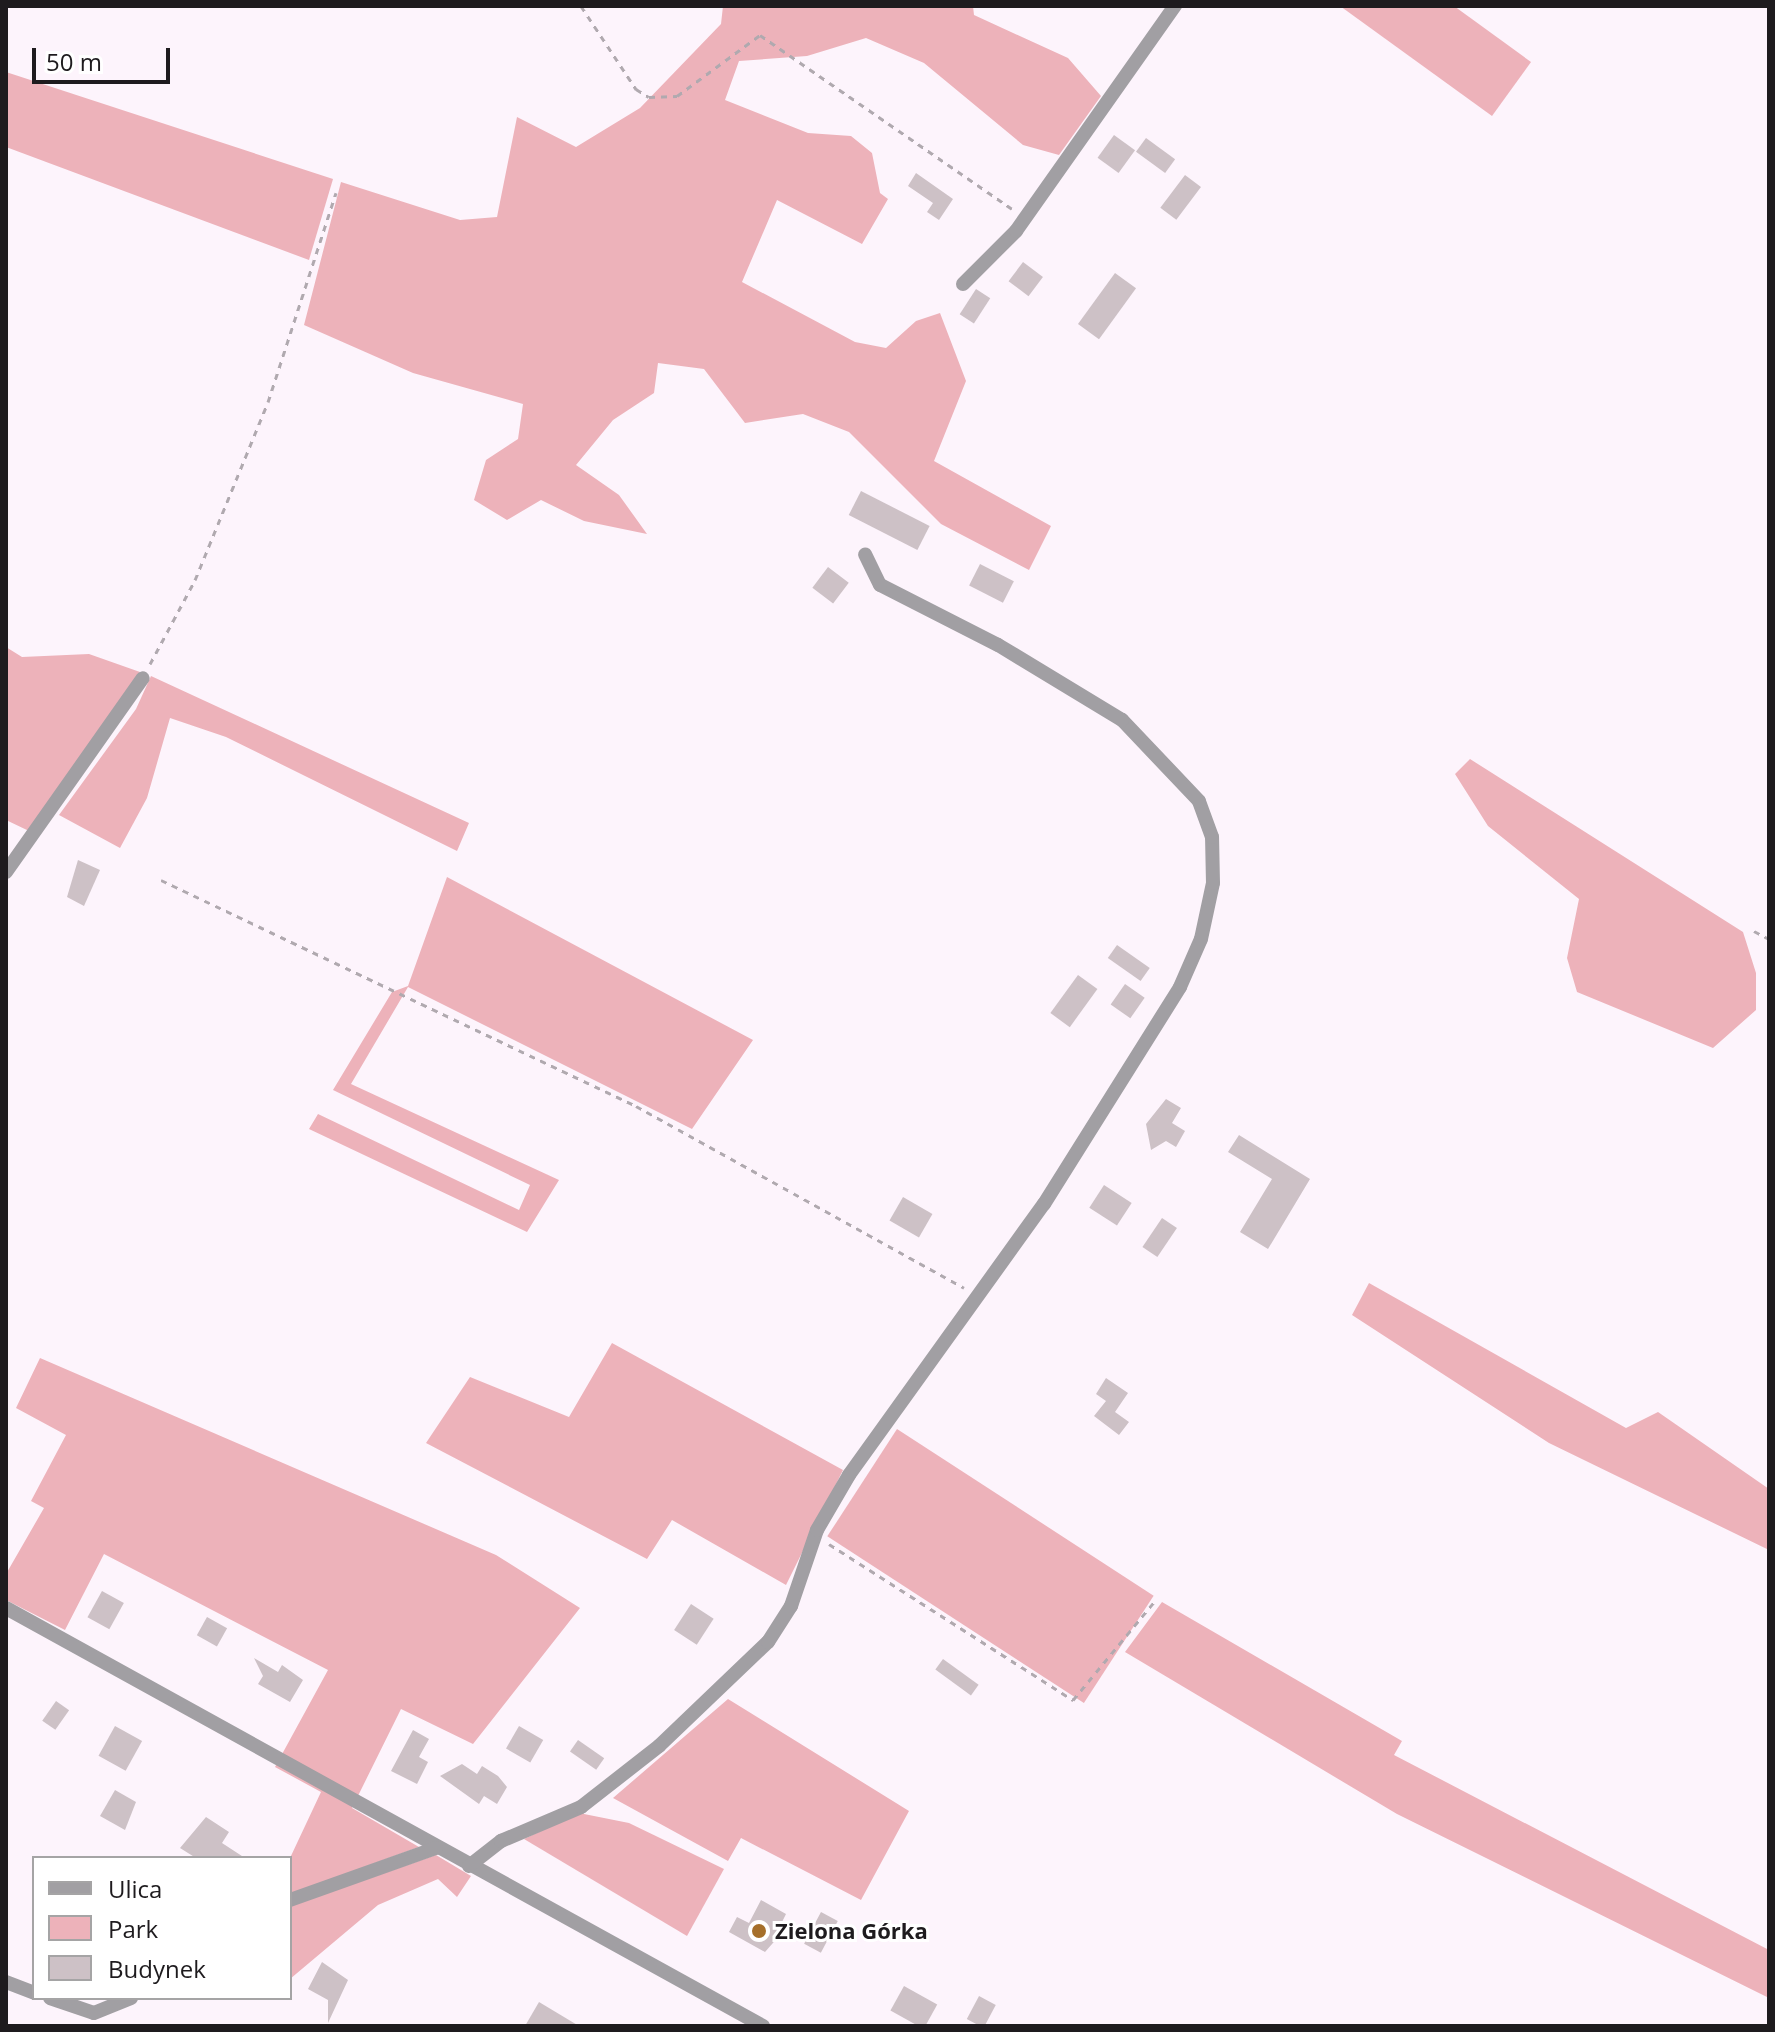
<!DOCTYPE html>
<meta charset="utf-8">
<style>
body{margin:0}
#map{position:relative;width:1775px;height:2032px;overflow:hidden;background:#fdf4fc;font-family:"Open Sans",sans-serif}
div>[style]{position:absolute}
.green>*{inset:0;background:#edb2ba;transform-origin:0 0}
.building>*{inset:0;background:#cdc1c6;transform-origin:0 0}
.path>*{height:3px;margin-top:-1.5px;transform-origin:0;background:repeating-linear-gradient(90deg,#b0a9af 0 6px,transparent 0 12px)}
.minor>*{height:14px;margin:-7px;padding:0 7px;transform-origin:7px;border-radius:7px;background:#a19fa3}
.dots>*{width:22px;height:22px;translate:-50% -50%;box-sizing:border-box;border:4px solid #fff;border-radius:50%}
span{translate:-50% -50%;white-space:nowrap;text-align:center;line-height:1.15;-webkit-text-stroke:6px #fff;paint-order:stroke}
.poi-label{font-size:22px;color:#1e1b1e;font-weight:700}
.left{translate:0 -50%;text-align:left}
.frame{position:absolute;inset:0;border:8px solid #1e1b1e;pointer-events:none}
.legend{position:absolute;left:32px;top:1856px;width:260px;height:144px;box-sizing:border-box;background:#fff;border:2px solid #a5a4a5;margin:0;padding:10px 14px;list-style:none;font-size:24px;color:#1e1b1e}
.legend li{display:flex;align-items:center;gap:16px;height:40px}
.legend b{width:40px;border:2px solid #a5a4a5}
.scale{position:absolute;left:32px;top:48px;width:138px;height:36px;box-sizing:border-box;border:4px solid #1e1b1e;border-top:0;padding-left:10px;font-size:24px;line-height:28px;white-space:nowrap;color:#1e1b1e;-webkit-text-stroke:6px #fff;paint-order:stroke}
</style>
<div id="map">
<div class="green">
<div style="clip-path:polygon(723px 6px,973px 6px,974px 15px,1068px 58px,1101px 96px,1059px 155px,1023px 145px,924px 63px,866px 38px,807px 56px,739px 61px,725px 100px,808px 133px,851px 136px,872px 153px,880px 193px,888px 199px,862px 244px,777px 200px,742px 282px,855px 342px,886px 348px,916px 321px,940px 313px,966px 381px,934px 461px,1051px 526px,1029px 570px,941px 524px,849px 432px,803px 414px,745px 423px,704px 369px,658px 363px,654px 393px,613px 420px,576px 465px,619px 495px,647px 534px,584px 521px,541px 500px,507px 520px,474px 500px,486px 460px,518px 439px,523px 404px,413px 373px,304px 325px,341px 182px,460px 220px,497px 217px,517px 117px,576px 147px,640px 108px,721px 24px)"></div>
<div style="clip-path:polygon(1340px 6px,1454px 6px,1531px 62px,1492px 116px)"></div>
<div style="clip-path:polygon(6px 72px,333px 179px,309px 260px,6px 147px)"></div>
<div style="clip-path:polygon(6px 647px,22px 657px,89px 654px,140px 672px,29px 831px,6px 820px)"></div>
<div style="clip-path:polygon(151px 676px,469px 823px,457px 851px,226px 737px,170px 718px,147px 798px,120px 848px,59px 815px,136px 709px)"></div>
<div style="clip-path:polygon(1470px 759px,1743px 932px,1756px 973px,1756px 1010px,1713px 1048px,1577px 992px,1567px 958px,1579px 899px,1488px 826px,1455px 774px)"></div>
<div style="clip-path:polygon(447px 877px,753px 1040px,692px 1129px,408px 987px,351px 1084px,559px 1180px,527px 1232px,309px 1129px,318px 1114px,519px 1210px,530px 1185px,333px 1090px,392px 992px,408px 986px)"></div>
<div style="clip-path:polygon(1369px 1283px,1626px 1428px,1658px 1412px,1769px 1489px,1769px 1550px,1549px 1443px,1352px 1315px)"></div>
<div style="clip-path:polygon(612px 1343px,843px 1470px,786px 1585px,672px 1520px,647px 1559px,426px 1443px,470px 1377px,569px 1417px)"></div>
<div style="clip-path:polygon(40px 1358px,496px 1555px,580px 1608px,473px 1744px,401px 1709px,352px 1808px,419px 1847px,290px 1894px,290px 1858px,321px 1792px,275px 1767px,328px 1670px,104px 1554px,65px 1630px,6px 1600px,6px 1574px,44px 1508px,31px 1501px,66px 1435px,16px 1408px)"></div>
<div style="left:897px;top:1429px;width:306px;height:128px;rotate:33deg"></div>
<div style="clip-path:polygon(1162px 1602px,1402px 1741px,1394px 1755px,1769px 1950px,1769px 1998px,1397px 1814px,1125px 1652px)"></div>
<div style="clip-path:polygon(728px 1699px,909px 1811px,861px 1900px,741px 1838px,728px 1861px,613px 1798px)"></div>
<div style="clip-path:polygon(579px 1813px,629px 1823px,724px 1869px,687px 1936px,524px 1839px)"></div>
<div style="clip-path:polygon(436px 1855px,471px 1876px,457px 1897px,438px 1879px,378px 1905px,290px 1979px,290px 1906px)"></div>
</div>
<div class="building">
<div style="left:1114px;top:135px;width:26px;height:28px;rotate:36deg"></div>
<div style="left:1146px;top:138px;width:36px;height:17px;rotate:36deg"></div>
<div style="clip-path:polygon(916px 173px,953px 199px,939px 220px,927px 212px,933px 203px,908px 186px)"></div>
<div style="left:1185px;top:175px;width:20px;height:41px;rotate:37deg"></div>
<div style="left:1023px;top:262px;width:25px;height:24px;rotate:37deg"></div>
<div style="left:1115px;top:273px;width:26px;height:63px;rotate:36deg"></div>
<div style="left:976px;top:289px;width:17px;height:30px;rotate:33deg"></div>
<div style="left:861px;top:491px;width:77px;height:27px;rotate:27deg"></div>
<div style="left:980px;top:564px;width:38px;height:24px;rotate:27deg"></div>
<div style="left:828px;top:567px;width:26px;height:26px;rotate:37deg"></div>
<div style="clip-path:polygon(78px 860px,100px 870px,84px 906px,67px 897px)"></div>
<div style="left:1117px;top:945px;width:40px;height:16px;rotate:35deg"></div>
<div style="left:1078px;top:975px;width:24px;height:47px;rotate:36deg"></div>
<div style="left:1125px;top:984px;width:24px;height:25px;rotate:35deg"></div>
<div style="clip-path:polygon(1166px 1099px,1181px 1108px,1172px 1123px,1185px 1131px,1176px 1147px,1166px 1141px,1151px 1150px,1146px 1124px)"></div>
<div style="clip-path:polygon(1239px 1135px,1310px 1179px,1268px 1249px,1240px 1232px,1272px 1179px,1228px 1152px)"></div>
<div style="left:1104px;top:1185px;width:33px;height:27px;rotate:33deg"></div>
<div style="left:903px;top:1197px;width:34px;height:27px;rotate:30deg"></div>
<div style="left:1162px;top:1218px;width:18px;height:35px;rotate:34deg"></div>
<div style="clip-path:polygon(1106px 1378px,1128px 1393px,1115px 1412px,1129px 1422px,1119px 1435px,1094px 1416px,1106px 1401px,1096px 1394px)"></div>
<div style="left:102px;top:1591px;width:25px;height:30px;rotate:29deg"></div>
<div style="left:691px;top:1604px;width:27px;height:31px;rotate:33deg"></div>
<div style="left:207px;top:1617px;width:23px;height:21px;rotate:29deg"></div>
<div style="clip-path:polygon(254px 1658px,278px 1672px,282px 1665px,303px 1680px,290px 1702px,258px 1684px,263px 1676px)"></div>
<div style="left:943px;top:1659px;width:44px;height:13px;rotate:36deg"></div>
<div style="left:56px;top:1701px;width:16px;height:24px;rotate:35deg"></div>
<div style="left:115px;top:1726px;width:31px;height:34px;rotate:29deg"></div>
<div style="left:519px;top:1726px;width:28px;height:26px;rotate:30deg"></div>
<div style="clip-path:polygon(413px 1730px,429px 1739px,419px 1757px,428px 1762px,417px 1784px,391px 1771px)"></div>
<div style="left:578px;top:1740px;width:32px;height:14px;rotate:35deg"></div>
<div style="clip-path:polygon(462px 1764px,477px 1774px,482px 1766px,498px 1776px,507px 1787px,497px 1804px,484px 1796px,479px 1804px,440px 1776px)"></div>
<div style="clip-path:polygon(115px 1790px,136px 1802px,125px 1830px,100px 1816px)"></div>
<div style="clip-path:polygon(206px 1817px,229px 1832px,222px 1843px,245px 1858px,196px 1858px,180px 1848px)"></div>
<div style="clip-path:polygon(761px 1900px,786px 1914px,781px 1924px,787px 1927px,765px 1952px,729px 1932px,737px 1917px,749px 1923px)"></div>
<div style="left:821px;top:1912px;width:19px;height:36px;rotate:28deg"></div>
<div style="clip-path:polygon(322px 1962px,348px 1980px,328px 2023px,328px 2000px,308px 1989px)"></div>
<div style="left:904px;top:1986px;width:38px;height:28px;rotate:29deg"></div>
<div style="left:979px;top:1996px;width:19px;height:26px;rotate:28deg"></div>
<div style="clip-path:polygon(539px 2002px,579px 2026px,525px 2026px)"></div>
</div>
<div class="path">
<div style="left:581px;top:6px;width:100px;rotate:56.5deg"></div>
<div style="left:636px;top:89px;width:15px;rotate:32deg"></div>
<div style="left:649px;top:97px;width:28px;rotate:-2deg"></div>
<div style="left:677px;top:96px;width:103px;rotate:-36.3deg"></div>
<div style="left:760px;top:35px;width:306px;rotate:34.6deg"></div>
<div style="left:150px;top:664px;width:95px;rotate:-61.8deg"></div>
<div style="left:195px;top:580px;width:192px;rotate:-67.7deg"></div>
<div style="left:268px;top:402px;width:220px;rotate:-72deg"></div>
<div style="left:161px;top:880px;width:526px;rotate:25.44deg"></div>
<div style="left:636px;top:1106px;width:375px;rotate:29deg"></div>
<div style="left:1754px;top:931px;width:17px;rotate:28deg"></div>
<div style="left:829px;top:1544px;width:290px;rotate:32.6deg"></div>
<div style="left:1073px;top:1700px;width:127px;rotate:-50.4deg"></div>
</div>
<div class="minor">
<div style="left:963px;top:284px;width:75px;rotate:-45deg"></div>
<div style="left:1016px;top:231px;width:276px;rotate:-54.8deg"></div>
<div style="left:6px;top:872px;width:237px;rotate:-54.8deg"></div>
<div style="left:6px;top:1608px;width:865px;rotate:28.91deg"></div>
<div style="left:469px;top:1866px;width:41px;rotate:-38deg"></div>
<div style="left:501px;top:1841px;width:87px;rotate:-23deg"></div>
<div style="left:581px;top:1807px;width:99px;rotate:-38deg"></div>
<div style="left:659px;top:1746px;width:151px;rotate:-43.7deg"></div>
<div style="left:768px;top:1642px;width:43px;rotate:-57.4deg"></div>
<div style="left:791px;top:1606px;width:80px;rotate:-71.1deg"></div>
<div style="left:817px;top:1530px;width:64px;rotate:-59.8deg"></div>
<div style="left:849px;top:1475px;width:334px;rotate:-54.3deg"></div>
<div style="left:1044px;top:1204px;width:256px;rotate:-57.9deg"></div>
<div style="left:1180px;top:987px;width:52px;rotate:-66.4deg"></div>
<div style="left:1201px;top:939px;width:57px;rotate:-77.9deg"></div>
<div style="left:1213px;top:883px;width:46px;rotate:-91.2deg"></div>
<div style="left:1212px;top:837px;width:38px;rotate:-110deg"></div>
<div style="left:1199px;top:801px;width:112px;rotate:-133.5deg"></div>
<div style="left:1122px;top:720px;width:145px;rotate:-148.8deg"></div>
<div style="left:998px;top:645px;width:132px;rotate:-153deg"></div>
<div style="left:880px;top:585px;width:34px;rotate:-116deg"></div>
<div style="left:290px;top:1900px;width:155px;rotate:-19.6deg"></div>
<div style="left:6px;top:1982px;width:30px;rotate:21deg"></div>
<div style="left:50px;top:1998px;width:46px;rotate:18.8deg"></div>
<div style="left:94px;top:2013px;width:40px;rotate:-22deg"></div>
</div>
<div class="dots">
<div style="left:759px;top:1931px;background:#a56f2a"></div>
</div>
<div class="poi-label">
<span class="left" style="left:775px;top:1931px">Zielona Górka</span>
</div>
<div class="frame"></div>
<ul class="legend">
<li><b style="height:10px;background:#a19fa3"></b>Ulica</li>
<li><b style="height:22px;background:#edb2ba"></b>Park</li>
<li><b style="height:22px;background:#cdc1c6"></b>Budynek</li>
</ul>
<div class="scale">50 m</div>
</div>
